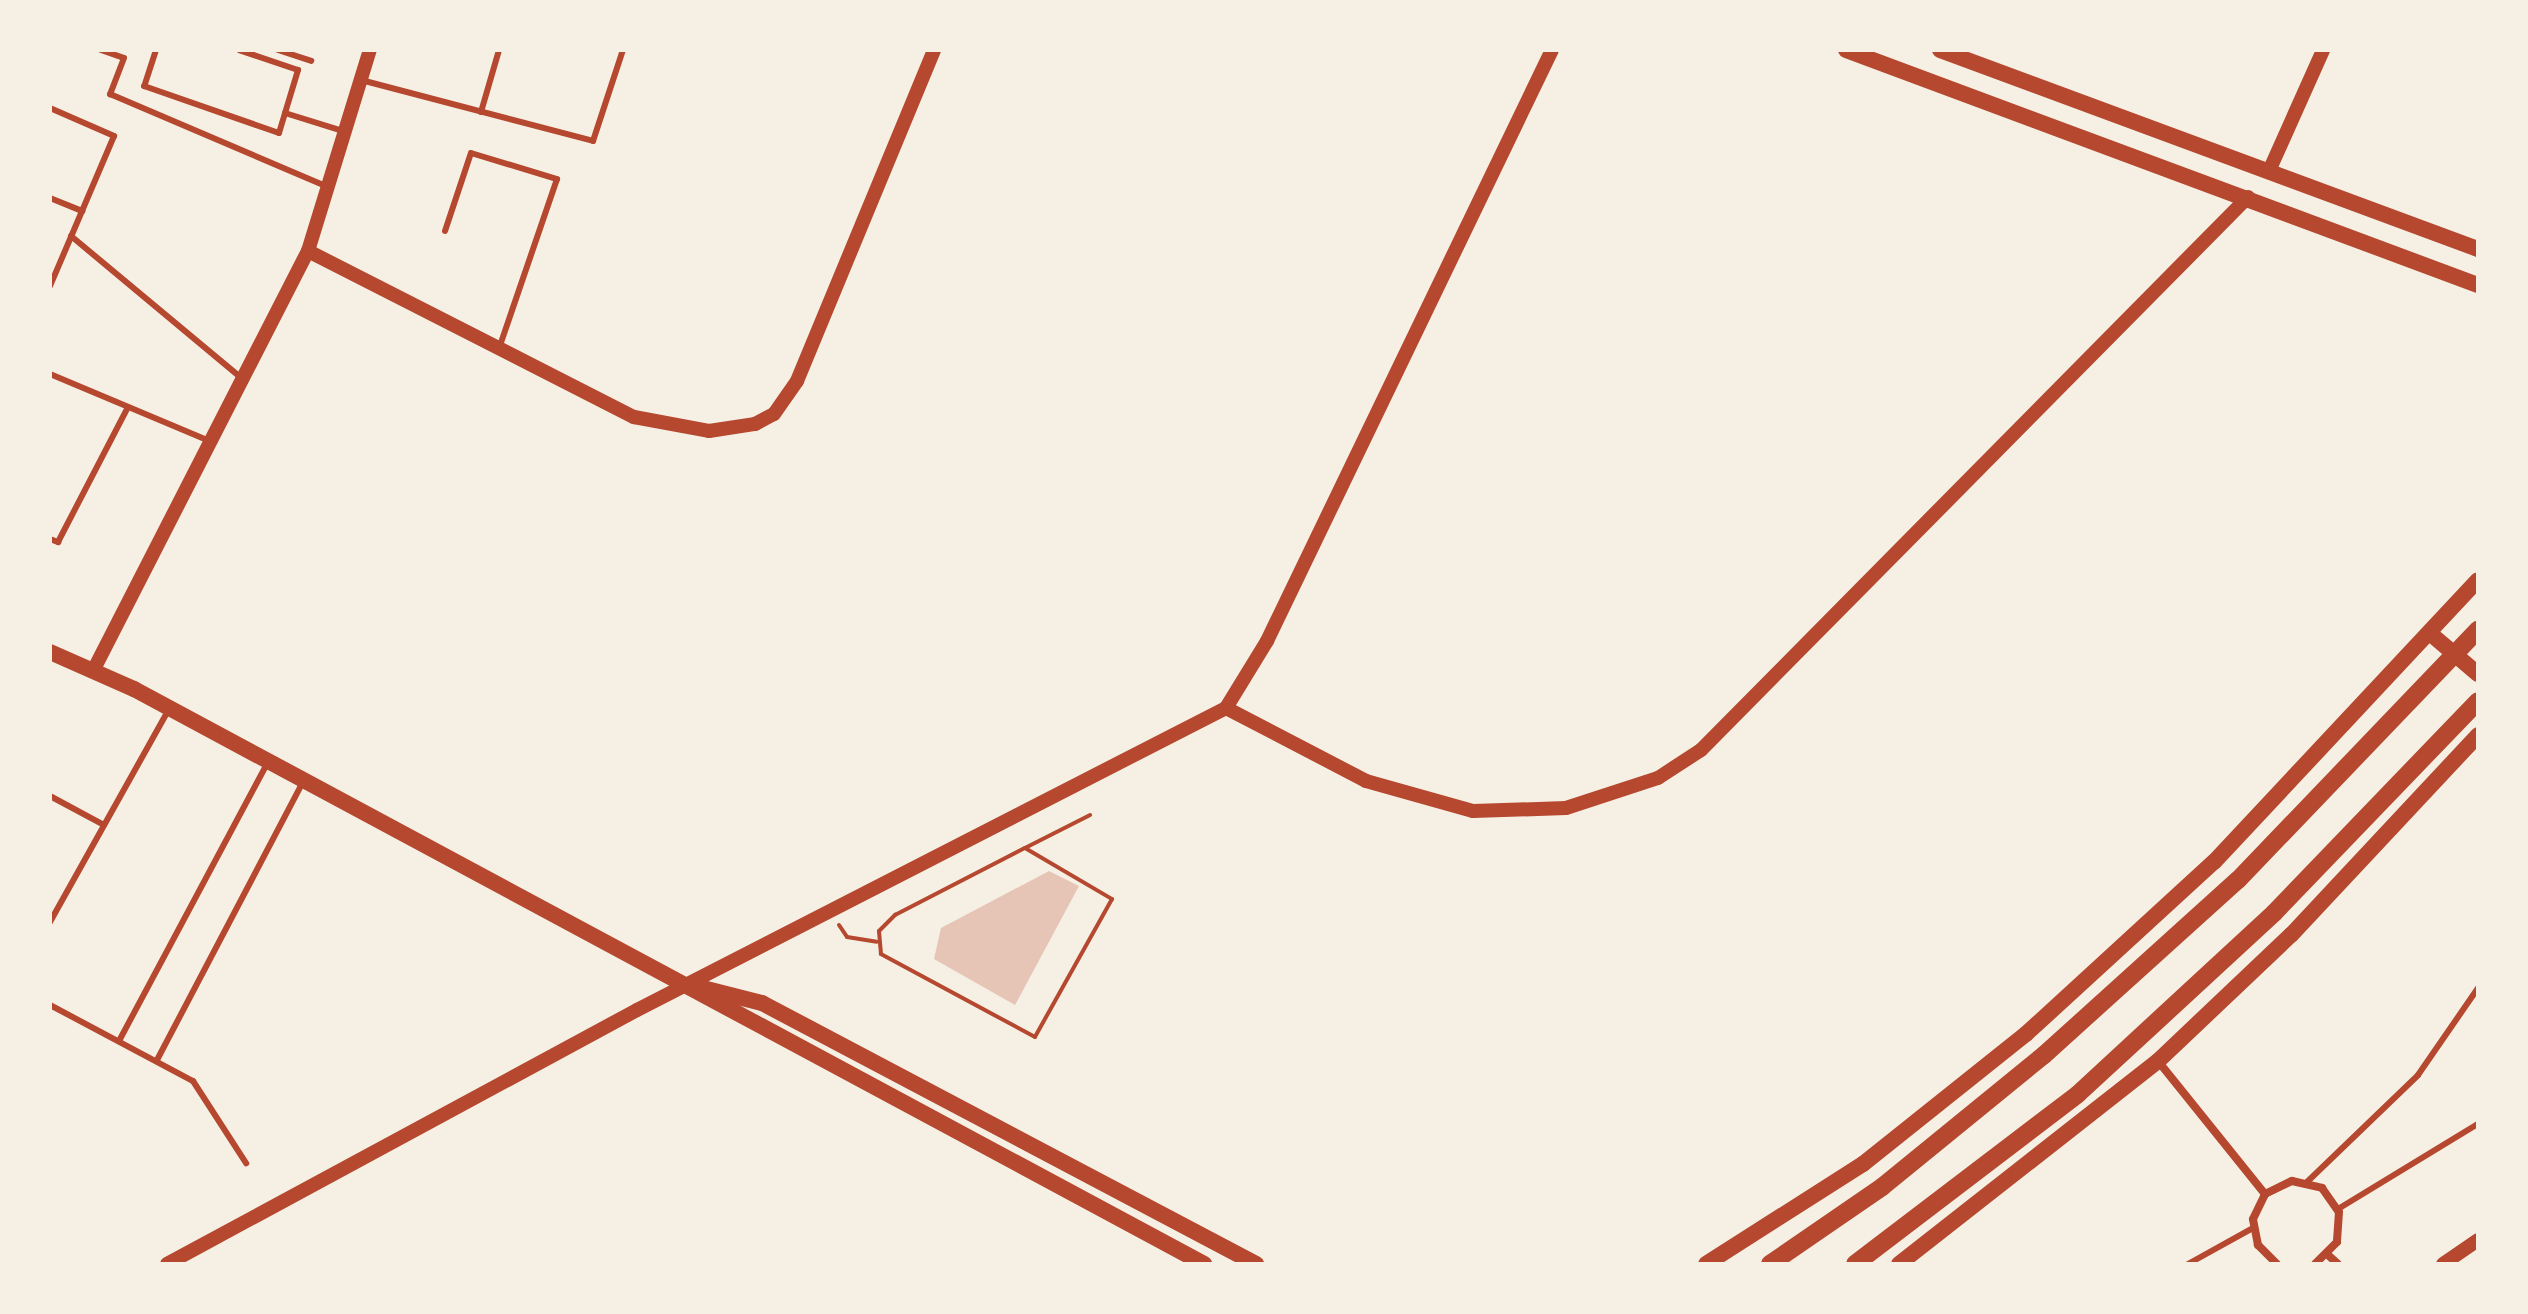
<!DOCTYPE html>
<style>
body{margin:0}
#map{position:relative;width:2528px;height:1314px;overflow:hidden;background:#f6efe4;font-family:"Roboto Serif",serif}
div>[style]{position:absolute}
.building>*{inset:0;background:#e6c5b7}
.path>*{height:4px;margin:-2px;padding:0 2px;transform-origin:2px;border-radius:2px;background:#b5482f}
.service>*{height:6px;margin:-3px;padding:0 3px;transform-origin:3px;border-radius:3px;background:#b5482f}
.minor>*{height:8px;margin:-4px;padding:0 4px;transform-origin:4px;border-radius:4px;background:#b5482f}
.tertiary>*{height:14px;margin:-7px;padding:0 7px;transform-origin:7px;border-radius:7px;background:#b5482f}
.secondary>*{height:16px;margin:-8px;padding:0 8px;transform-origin:8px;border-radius:8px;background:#b5482f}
.trunk>*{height:18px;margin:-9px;padding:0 9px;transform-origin:9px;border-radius:9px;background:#b5482f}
span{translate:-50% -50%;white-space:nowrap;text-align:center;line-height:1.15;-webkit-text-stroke:8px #f6efe4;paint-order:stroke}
.frame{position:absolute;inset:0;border:52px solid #f6efe4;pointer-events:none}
</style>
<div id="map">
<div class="building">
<div style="clip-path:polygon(1049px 871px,1079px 886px,1015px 1005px,934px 959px,941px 928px)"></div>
</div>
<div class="path">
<div style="left:1025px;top:848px;width:101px;rotate:30.4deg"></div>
<div style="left:1112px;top:899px;width:158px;rotate:119.2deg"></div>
<div style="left:1035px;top:1037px;width:175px;rotate:-151.7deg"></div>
<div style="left:881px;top:954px;width:23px;rotate:-95deg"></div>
<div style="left:879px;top:931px;width:23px;rotate:-45deg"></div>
<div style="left:895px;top:915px;width:146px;rotate:-27.3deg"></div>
<div style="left:1025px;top:848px;width:73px;rotate:-26.9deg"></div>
<div style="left:839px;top:925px;width:14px;rotate:56deg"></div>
<div style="left:847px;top:937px;width:30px;rotate:9deg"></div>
</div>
<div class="service">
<div style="left:101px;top:50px;width:24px;rotate:19deg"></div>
<div style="left:124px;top:58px;width:39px;rotate:111deg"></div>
<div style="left:110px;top:94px;width:237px;rotate:23.1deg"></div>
<div style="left:156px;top:50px;width:38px;rotate:108deg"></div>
<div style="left:144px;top:86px;width:143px;rotate:19.2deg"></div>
<div style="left:279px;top:133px;width:66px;rotate:-73.2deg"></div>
<div style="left:298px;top:70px;width:62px;rotate:-161.3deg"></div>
<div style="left:278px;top:50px;width:35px;rotate:18deg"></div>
<div style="left:361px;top:80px;width:240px;rotate:14.7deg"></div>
<div style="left:593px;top:141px;width:96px;rotate:-71.8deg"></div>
<div style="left:50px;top:108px;width:70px;rotate:23.6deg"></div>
<div style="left:114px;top:136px;width:163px;rotate:113.1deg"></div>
<div style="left:481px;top:112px;width:65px;rotate:-73.8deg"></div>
<div style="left:285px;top:113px;width:61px;rotate:17.2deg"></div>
<div style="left:50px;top:198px;width:35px;rotate:22deg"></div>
<div style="left:445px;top:231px;width:82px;rotate:-71.6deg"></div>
<div style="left:471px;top:153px;width:90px;rotate:16.8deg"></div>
<div style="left:557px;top:179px;width:179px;rotate:108.9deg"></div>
<div style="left:71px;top:236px;width:220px;rotate:39.8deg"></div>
<div style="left:50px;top:374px;width:173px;rotate:22.8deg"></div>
<div style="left:50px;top:539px;width:9px;rotate:21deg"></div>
<div style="left:58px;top:542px;width:152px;rotate:-62.6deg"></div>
<div style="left:50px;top:796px;width:61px;rotate:28.2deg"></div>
<div style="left:50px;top:922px;width:244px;rotate:-60.8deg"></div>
<div style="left:50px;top:1005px;width:162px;rotate:28deg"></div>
<div style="left:193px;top:1081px;width:98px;rotate:57.1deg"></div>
<div style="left:119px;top:1041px;width:316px;rotate:-61.9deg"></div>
<div style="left:157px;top:1060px;width:316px;rotate:-62.3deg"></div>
<div style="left:2307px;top:1182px;width:154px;rotate:-43.9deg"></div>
<div style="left:2418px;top:1075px;width:106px;rotate:-55.4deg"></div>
<div style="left:2338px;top:1209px;width:164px;rotate:-31.3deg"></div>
<div style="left:2188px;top:1264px;width:74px;rotate:-29deg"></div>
</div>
<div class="minor">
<div style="left:2158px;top:1061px;width:171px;rotate:51.2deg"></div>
<div style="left:2328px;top:1255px;width:13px;rotate:42deg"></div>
<div style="left:2277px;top:1264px;width:27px;rotate:-135deg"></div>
<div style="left:2258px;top:1245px;width:26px;rotate:-101deg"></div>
<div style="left:2253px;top:1219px;width:28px;rotate:-64deg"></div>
<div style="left:2265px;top:1194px;width:30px;rotate:-26deg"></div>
<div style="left:2292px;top:1181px;width:31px;rotate:13deg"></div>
<div style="left:2322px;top:1188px;width:29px;rotate:55deg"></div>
<div style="left:2339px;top:1212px;width:30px;rotate:94deg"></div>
<div style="left:2337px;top:1242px;width:31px;rotate:135deg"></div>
</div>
<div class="tertiary">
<div style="left:2269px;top:171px;width:133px;rotate:-65.9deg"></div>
<div style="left:308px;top:251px;width:366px;rotate:27deg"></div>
<div style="left:634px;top:417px;width:76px;rotate:10.6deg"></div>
<div style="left:709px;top:431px;width:47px;rotate:-8.7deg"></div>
<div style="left:755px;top:424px;width:21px;rotate:-28deg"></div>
<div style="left:774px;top:414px;width:40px;rotate:-55.1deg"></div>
<div style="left:797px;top:381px;width:358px;rotate:-67.5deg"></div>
<div style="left:93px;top:671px;width:472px;rotate:-62.9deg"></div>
<div style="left:308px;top:251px;width:210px;rotate:-72.9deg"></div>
<div style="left:1226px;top:708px;width:158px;rotate:27.5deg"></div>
<div style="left:1366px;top:781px;width:111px;rotate:15.7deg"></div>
<div style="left:1473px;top:811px;width:93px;rotate:-1.8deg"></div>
<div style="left:1566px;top:808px;width:97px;rotate:-18.1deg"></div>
<div style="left:1658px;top:778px;width:51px;rotate:-33.1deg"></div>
<div style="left:1701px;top:750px;width:778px;rotate:-45.31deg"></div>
<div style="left:167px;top:1264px;width:534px;rotate:-28.39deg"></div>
<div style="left:637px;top:1010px;width:662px;rotate:-27.15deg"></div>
<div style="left:1226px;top:708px;width:79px;rotate:-58.5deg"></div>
<div style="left:1267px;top:641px;width:656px;rotate:-64.26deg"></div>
<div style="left:2443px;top:1264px;width:42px;rotate:-34.4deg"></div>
</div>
<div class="secondary">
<div style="left:1846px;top:50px;width:674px;rotate:20.4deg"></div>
<div style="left:1940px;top:50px;width:574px;rotate:20.3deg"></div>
<div style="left:2432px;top:635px;width:60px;rotate:40.3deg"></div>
<div style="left:50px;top:652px;width:92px;rotate:23.8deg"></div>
<div style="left:134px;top:689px;width:1215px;rotate:28.25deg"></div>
<div style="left:691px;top:985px;width:73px;rotate:14.2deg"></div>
<div style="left:762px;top:1003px;width:559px;rotate:27.85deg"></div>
<div style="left:1706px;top:1264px;width:186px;rotate:-32.5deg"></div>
<div style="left:1863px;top:1164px;width:208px;rotate:-38.6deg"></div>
<div style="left:2026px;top:1034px;width:255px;rotate:-42.5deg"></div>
<div style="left:2214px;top:862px;width:386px;rotate:-46.9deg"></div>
<div style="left:1899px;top:1264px;width:329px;rotate:-38.1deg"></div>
<div style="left:2158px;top:1061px;width:183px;rotate:-43.5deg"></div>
<div style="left:2291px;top:935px;width:274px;rotate:-46.9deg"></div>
</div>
<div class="trunk">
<div style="left:1770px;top:1264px;width:136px;rotate:-34.5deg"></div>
<div style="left:1882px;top:1187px;width:209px;rotate:-39.2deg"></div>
<div style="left:2044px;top:1055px;width:261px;rotate:-42.1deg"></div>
<div style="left:2238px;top:880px;width:347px;rotate:-46.2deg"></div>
<div style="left:1855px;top:1264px;width:280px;rotate:-37.3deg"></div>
<div style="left:2078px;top:1094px;width:267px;rotate:-42.7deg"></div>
<div style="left:2274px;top:913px;width:294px;rotate:-46.1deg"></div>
</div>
<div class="frame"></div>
</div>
